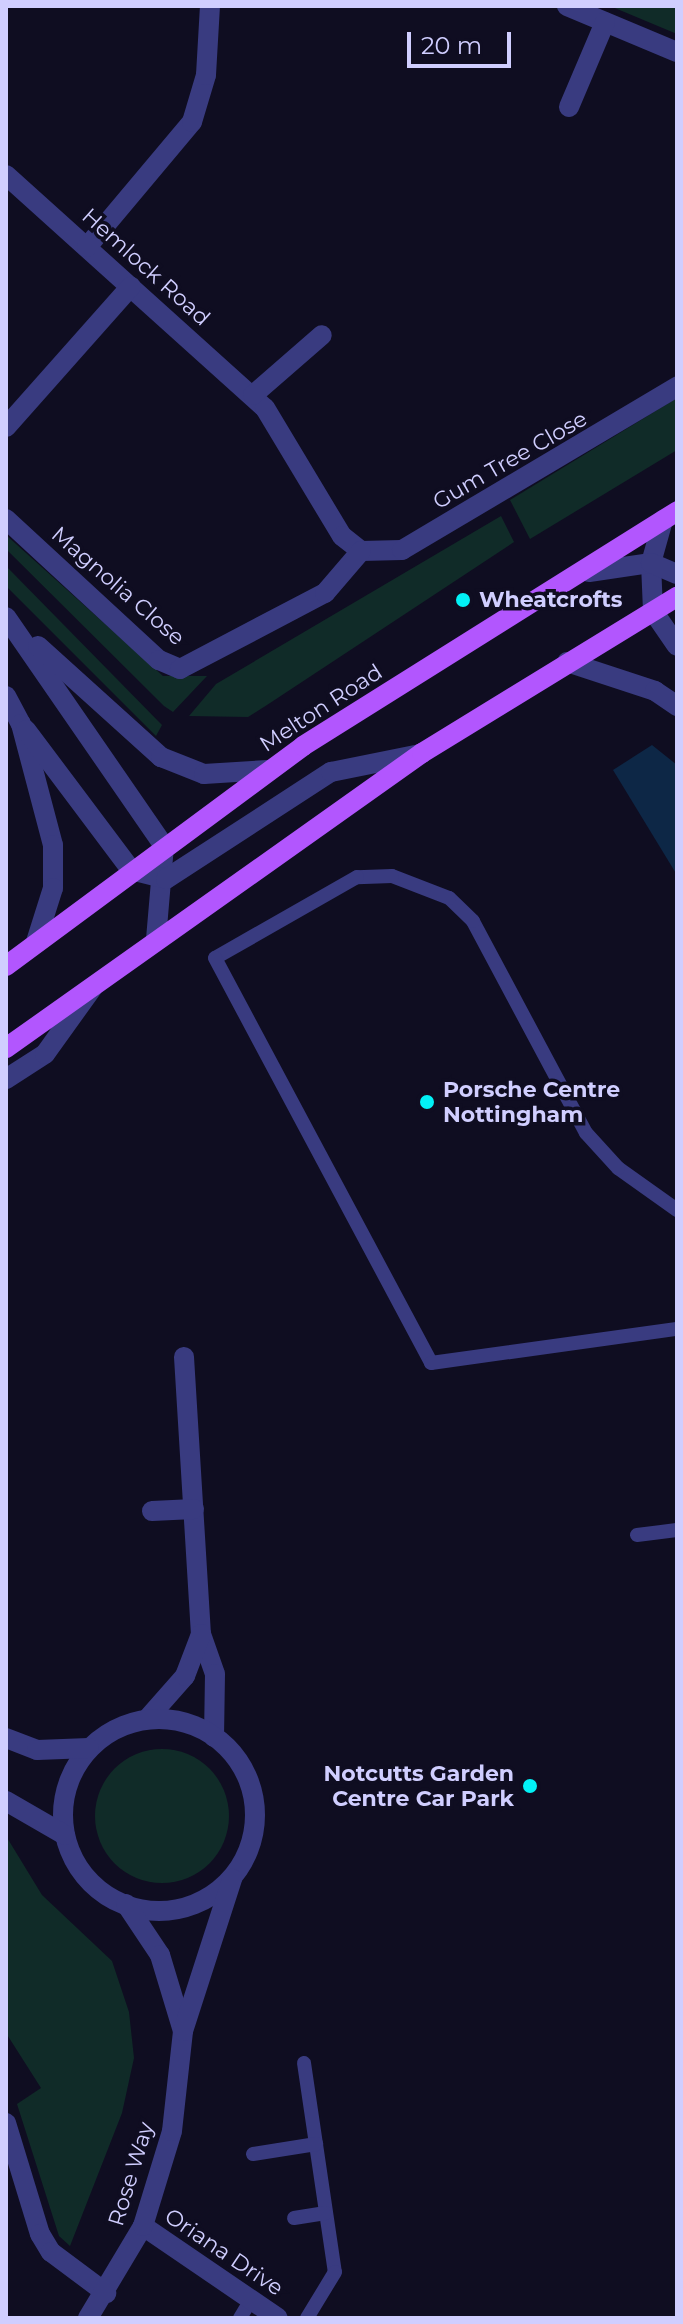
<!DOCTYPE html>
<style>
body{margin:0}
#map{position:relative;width:683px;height:2324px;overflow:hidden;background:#0f0d21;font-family:Montserrat,sans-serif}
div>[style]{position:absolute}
.green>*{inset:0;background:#102b28}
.round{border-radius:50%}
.water>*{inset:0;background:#0d2746}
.service>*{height:14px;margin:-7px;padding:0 7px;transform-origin:7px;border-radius:7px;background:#393b80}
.minor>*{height:20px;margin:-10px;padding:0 10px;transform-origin:10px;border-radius:10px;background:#393b80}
.minor>.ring{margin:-10px;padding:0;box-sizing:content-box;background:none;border:20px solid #393b80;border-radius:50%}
.primary>*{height:20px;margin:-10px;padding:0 10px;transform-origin:10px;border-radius:10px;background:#b256fe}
.dots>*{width:22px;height:22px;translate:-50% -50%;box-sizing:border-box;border:4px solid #0f0d21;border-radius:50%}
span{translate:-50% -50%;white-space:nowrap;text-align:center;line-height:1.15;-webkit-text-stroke:7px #0f0d21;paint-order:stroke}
.street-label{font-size:22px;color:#d0ceff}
.poi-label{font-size:22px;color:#d0ceff;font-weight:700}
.left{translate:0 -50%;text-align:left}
.right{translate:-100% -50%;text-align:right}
.frame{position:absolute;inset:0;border:8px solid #d0ceff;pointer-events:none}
.scale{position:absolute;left:407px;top:32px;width:104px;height:36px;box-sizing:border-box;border:4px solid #d0ceff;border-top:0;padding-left:10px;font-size:24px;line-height:28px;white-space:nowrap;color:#d0ceff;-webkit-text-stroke:6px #0f0d21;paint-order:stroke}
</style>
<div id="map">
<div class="green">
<div style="clip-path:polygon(610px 6px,677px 6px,677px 34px)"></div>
<div style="clip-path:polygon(677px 398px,677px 450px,530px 539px,510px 500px)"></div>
<div style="clip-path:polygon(501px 516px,514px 542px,267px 705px,248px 717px,189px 716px,216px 684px)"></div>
<div style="clip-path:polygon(6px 535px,163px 676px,207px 676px,173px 712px,164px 706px,6px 549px)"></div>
<div style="clip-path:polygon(6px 566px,162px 725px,156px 736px,6px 586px)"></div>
<div class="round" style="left:95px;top:1749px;width:134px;height:134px"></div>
<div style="clip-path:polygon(6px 1836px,42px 1895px,112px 1961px,129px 2012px,134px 2058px,122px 2113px,70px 2246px,59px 2236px,17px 2104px,41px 2088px,6px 2033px)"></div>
</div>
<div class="water">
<div style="clip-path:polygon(652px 745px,677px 765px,677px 875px,613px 770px)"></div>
</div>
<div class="service">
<div style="left:677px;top:1210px;width:72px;rotate:-144.6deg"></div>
<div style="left:618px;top:1168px;width:47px;rotate:-132.4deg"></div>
<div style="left:586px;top:1133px;width:240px;rotate:-118.1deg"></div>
<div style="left:473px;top:921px;width:33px;rotate:-136deg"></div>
<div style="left:449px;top:898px;width:61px;rotate:-158.9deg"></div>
<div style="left:392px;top:876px;width:35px;rotate:178deg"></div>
<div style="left:357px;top:877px;width:163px;rotate:150.3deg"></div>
<div style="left:215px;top:958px;width:459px;rotate:61.9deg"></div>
<div style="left:431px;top:1363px;width:248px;rotate:-7.9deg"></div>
<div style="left:637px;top:1535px;width:40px;rotate:-7.1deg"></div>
<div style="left:304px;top:2063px;width:211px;rotate:81.6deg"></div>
<div style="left:335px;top:2272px;width:54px;rotate:121.3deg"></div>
<div style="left:253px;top:2154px;width:64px;rotate:-9deg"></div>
<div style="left:294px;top:2218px;width:32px;rotate:-9deg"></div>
<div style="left:240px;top:2318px;width:21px;rotate:-59deg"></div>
</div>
<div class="minor">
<div style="left:567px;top:6px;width:119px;rotate:22.7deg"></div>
<div style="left:569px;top:107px;width:92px;rotate:-67deg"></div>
<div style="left:6px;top:175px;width:348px;rotate:42deg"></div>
<div style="left:265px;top:408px;width:149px;rotate:59deg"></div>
<div style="left:342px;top:536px;width:24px;rotate:38deg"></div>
<div style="left:361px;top:551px;width:41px;rotate:-1.4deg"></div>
<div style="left:402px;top:550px;width:320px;rotate:-30.7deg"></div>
<div style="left:87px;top:247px;width:163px;rotate:-50deg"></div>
<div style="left:192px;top:122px;width:49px;rotate:-73.4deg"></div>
<div style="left:206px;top:75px;width:69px;rotate:-86.7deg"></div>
<div style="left:253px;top:395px;width:91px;rotate:-41deg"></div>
<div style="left:6px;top:427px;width:188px;rotate:-48.4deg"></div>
<div style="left:6px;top:519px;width:208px;rotate:42.7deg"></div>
<div style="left:159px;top:660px;width:23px;rotate:23deg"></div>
<div style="left:180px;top:669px;width:164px;rotate:-27.7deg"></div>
<div style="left:325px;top:593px;width:55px;rotate:-49.4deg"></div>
<div style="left:663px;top:520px;width:45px;rotate:105.6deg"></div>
<div style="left:651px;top:563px;width:48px;rotate:87.6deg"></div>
<div style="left:653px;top:611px;width:42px;rotate:55.6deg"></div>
<div style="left:589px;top:572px;width:63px;rotate:-8.3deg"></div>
<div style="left:651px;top:563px;width:28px;rotate:23deg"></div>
<div style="left:6px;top:617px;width:278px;rotate:55.4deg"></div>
<div style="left:164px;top:846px;width:93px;rotate:94.9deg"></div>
<div style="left:38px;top:646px;width:166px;rotate:42.1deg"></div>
<div style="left:161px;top:757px;width:46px;rotate:21.6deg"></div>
<div style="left:204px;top:774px;width:64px;rotate:-3.6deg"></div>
<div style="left:567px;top:662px;width:93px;rotate:18.2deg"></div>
<div style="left:655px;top:691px;width:27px;rotate:34deg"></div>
<div style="left:6px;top:696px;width:32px;rotate:62deg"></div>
<div style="left:21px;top:724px;width:125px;rotate:75.2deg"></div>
<div style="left:53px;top:845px;width:43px;rotate:90deg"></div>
<div style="left:53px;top:888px;width:57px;rotate:107.5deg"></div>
<div style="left:26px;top:730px;width:175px;rotate:53.1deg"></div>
<div style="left:131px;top:870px;width:36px;rotate:14deg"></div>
<div style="left:166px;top:879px;width:197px;rotate:-33deg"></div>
<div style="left:331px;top:772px;width:91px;rotate:-11.4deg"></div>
<div style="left:6px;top:1079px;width:46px;rotate:-32.7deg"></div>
<div style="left:45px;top:1054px;width:82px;rotate:-54.4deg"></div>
<div style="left:184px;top:1357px;width:278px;rotate:86.5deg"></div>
<div style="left:201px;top:1634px;width:42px;rotate:70.7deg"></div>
<div style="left:215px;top:1674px;width:63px;rotate:90.9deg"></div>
<div style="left:152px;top:1511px;width:42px;rotate:-2.7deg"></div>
<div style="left:148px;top:1718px;width:56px;rotate:-48.6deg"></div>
<div style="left:185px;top:1676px;width:45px;rotate:-69.1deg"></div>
<div class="ring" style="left:63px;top:1719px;width:172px;height:172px"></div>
<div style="left:6px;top:1738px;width:33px;rotate:21deg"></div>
<div style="left:37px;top:1750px;width:52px;rotate:-2.2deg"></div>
<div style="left:6px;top:1801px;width:68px;rotate:30deg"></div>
<div style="left:126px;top:1904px;width:61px;rotate:56.3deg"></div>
<div style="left:160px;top:1955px;width:79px;rotate:73.2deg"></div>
<div style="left:6px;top:2123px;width:116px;rotate:73deg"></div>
<div style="left:40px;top:2234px;width:21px;rotate:59deg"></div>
<div style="left:51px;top:2252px;width:69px;rotate:36.7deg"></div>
<div style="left:143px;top:2226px;width:163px;rotate:34.3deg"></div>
<div style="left:88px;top:2318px;width:107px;rotate:-59.1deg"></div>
<div style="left:143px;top:2226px;width:99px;rotate:-73deg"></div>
<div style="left:172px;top:2131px;width:101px;rotate:-83.7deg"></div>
<div style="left:183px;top:2031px;width:160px;rotate:-72.1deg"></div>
</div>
<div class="primary">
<div style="left:6px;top:966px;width:370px;rotate:-36.5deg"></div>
<div style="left:303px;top:746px;width:442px;rotate:-32.1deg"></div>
<div style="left:6px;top:1048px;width:510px;rotate:-35.34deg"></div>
<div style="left:422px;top:753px;width:299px;rotate:-31.5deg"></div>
</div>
<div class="dots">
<div style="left:463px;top:600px;background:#02f1f6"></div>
<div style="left:427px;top:1102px;background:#02f1f6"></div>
<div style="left:530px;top:1786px;background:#02f1f6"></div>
</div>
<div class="street-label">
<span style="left:146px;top:267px;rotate:42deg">Hemlock Road</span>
<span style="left:510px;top:460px;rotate:-30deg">Gum Tree Close</span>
<span style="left:118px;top:586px;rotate:41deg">Magnolia Close</span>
<span style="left:321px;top:708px;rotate:-33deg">Melton Road</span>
<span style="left:131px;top:2174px;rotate:-73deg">Rose Way</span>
<span style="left:224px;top:2252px;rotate:34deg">Oriana Drive</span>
</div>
<div class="poi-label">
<span class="left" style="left:479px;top:600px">Wheatcrofts</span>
<span class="left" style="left:443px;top:1102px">Porsche Centre<br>Nottingham</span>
<span class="right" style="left:514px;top:1786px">Notcutts Garden<br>Centre Car Park</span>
</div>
<div class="frame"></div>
<div class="scale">20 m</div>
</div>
